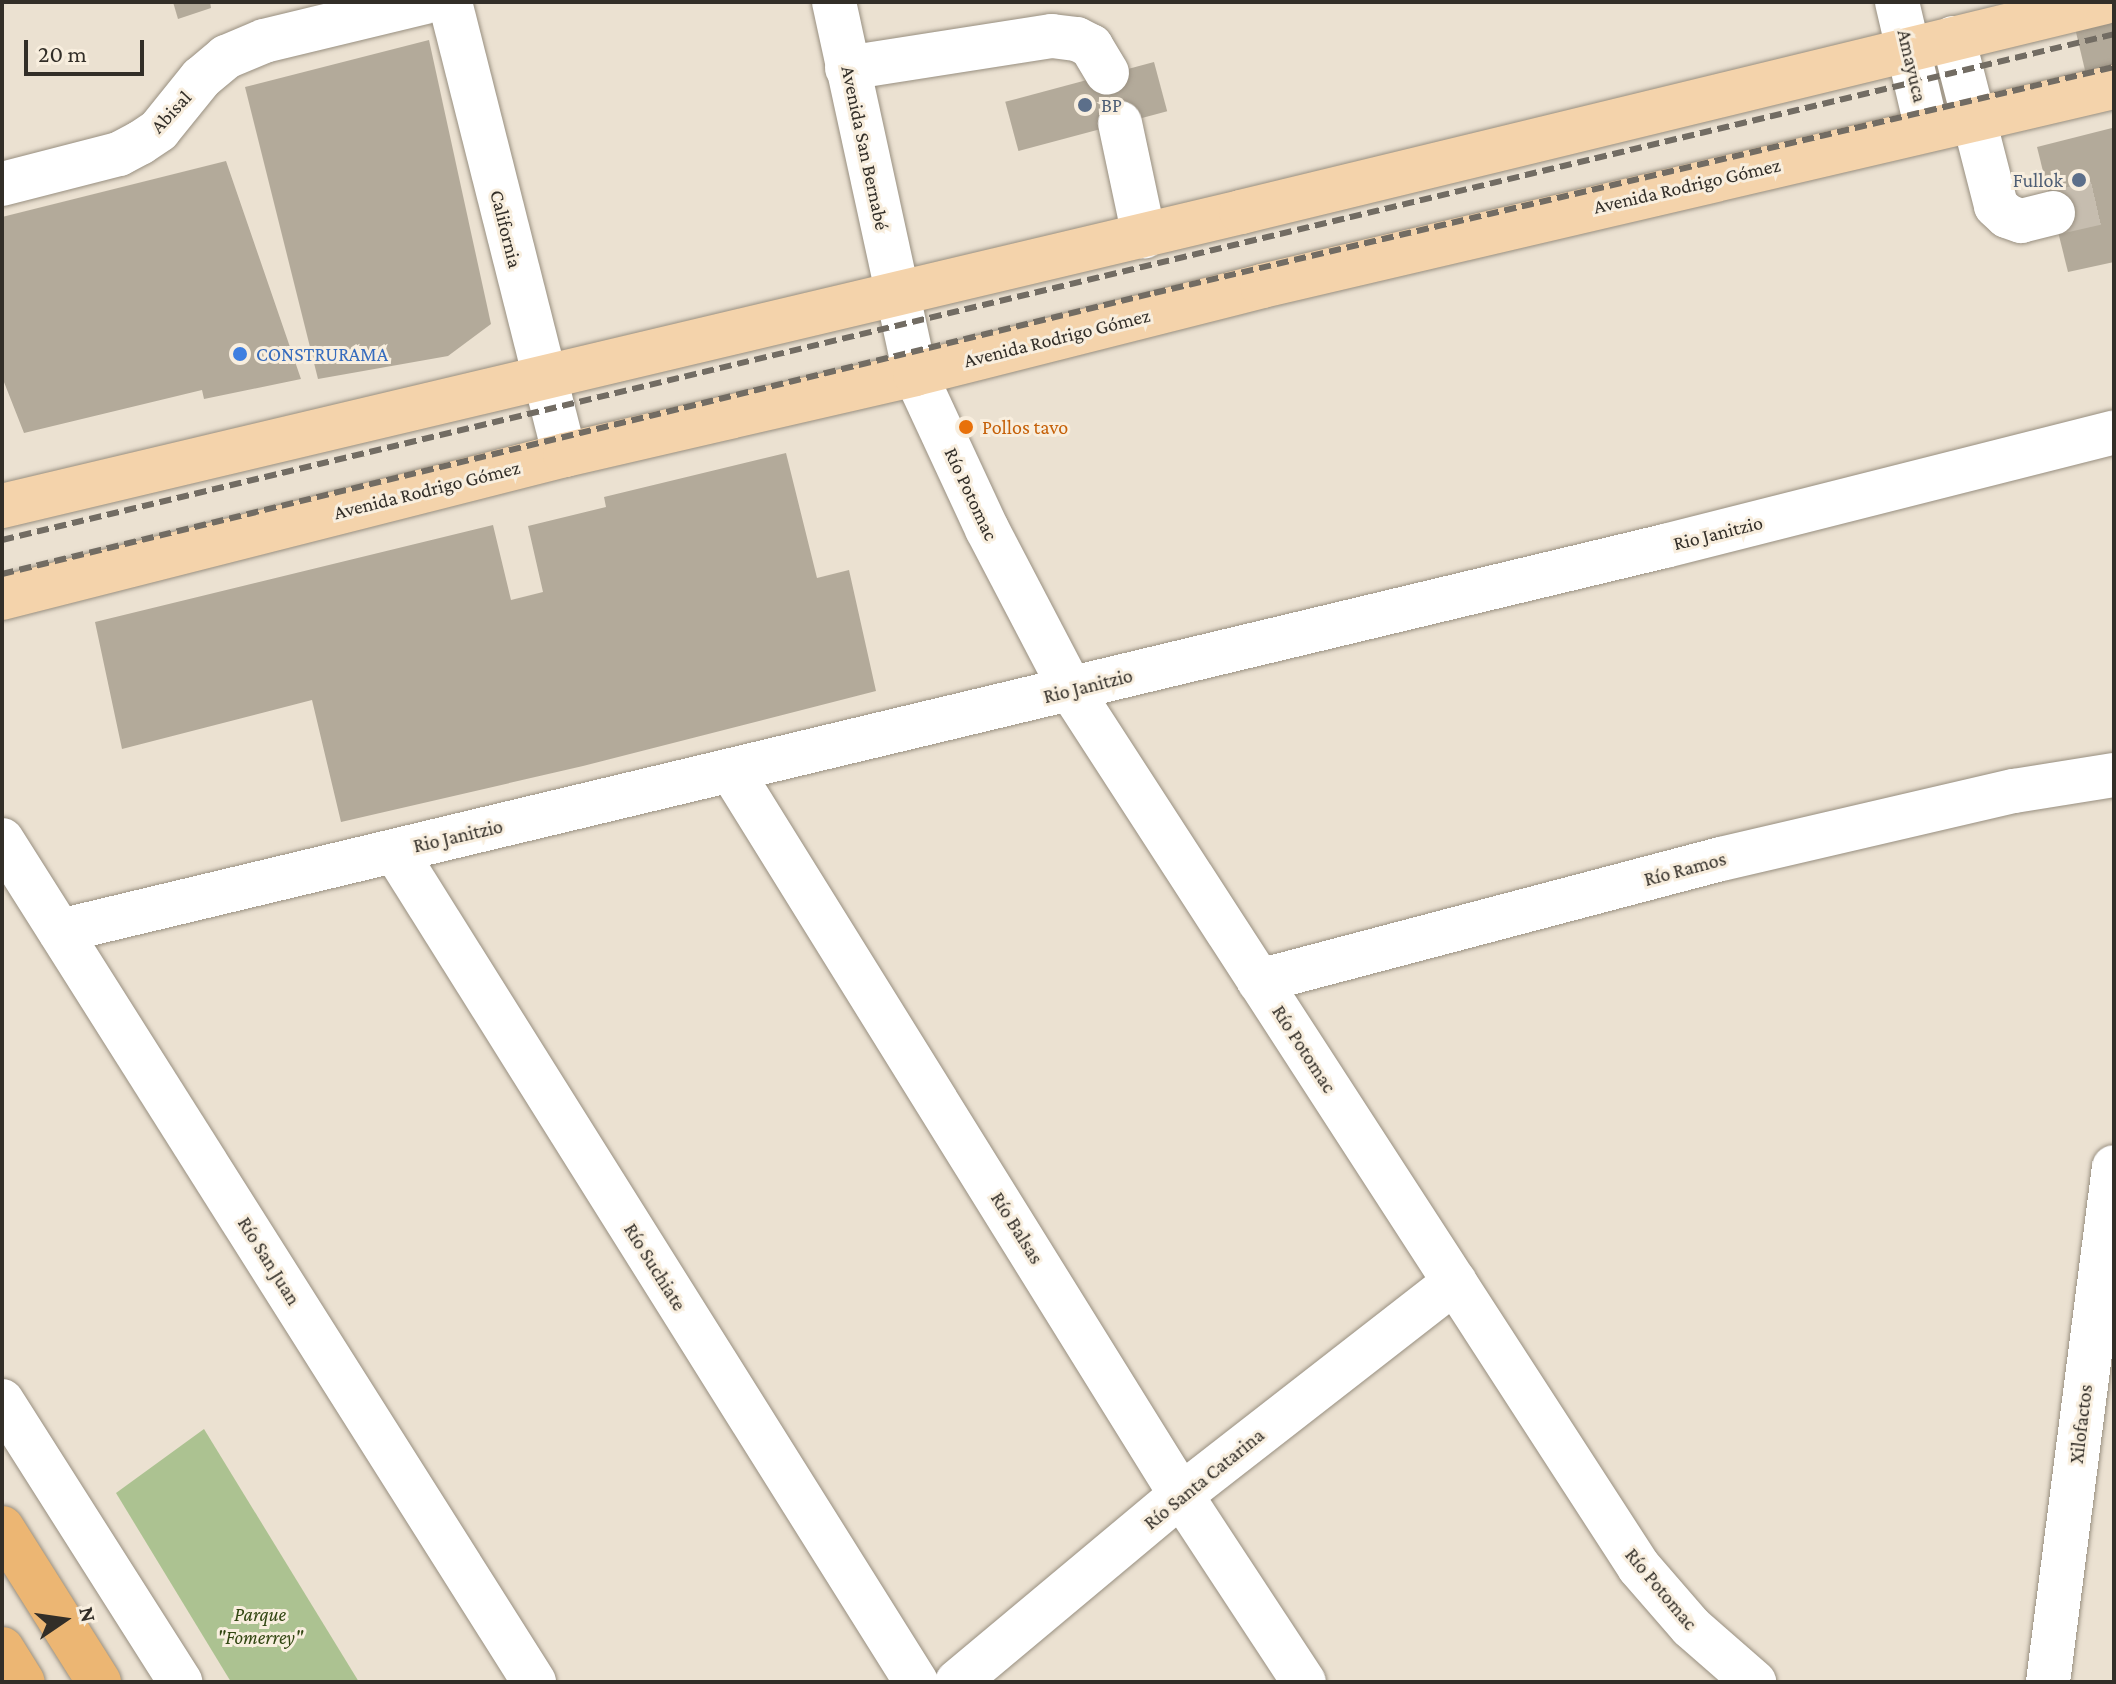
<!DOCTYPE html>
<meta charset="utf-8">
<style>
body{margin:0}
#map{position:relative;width:2116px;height:1684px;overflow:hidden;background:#ebe1d1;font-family:"Crimson Pro",serif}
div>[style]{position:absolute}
.green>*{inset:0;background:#acc291}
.building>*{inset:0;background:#b3aa9a;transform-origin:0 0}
.minor-tunnel>*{height:44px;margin-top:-22px;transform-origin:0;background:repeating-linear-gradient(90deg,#c6bdaf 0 44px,transparent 0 66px)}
.roads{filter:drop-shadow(0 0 2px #988f80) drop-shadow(0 0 2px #988f80)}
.minor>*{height:44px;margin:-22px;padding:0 22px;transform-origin:22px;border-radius:22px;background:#fff}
.major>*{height:44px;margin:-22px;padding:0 22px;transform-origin:22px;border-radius:22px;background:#f4d3ab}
.highway>*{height:44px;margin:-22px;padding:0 22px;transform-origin:22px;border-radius:22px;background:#ecb673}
.rail>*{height:6px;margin-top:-3px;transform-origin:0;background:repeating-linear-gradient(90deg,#726c63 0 12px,transparent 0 18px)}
.dots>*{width:22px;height:22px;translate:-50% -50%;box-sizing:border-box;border:4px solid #f8eede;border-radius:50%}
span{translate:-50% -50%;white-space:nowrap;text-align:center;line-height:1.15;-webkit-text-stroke:6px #f8eede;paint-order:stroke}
.street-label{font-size:20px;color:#322e28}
.service-label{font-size:20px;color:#4e5e75}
.left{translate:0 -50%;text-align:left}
.right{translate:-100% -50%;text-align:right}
.shop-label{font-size:20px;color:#366cbe}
.food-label{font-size:20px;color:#c56008}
.park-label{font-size:20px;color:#314611;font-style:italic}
.frame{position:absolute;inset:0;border:4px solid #322e28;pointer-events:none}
.north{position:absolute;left:24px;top:1580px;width:80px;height:80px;-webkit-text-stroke:6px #f8eede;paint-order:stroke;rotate:77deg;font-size:22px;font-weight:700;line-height:32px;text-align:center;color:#322e28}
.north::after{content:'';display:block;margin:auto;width:28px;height:36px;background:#322e28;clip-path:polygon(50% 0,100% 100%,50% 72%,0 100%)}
.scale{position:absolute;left:24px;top:40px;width:120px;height:36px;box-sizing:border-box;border:4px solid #322e28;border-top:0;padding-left:10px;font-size:24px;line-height:28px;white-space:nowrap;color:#322e28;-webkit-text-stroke:6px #f8eede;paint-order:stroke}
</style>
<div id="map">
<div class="green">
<div style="clip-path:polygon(204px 1429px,359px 1682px,231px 1682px,116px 1493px)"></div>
</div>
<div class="building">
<div style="clip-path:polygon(173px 2px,210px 2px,211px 8px,178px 19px)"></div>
<div style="clip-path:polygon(2114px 7px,2114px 99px,2093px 104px,2075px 28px)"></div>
<div style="clip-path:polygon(429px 40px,491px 324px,448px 356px,318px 379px,245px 87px)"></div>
<div style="left:1154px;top:62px;width:51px;height:154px;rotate:75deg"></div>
<div style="clip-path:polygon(2112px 128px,2114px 262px,2068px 272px,2037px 147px)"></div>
<div style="clip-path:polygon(226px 161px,301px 379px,204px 399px,202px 390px,24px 433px,2px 377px,2px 217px)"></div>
<div style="clip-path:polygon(786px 453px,817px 578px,849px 570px,876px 691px,583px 766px,341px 822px,312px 700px,122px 749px,95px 622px,493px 525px,511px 600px,543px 592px,528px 526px,606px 507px,604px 497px)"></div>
</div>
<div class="minor-tunnel">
<div style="left:2053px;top:213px;width:63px;rotate:-12.9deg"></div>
</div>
<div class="roads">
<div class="minor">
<div style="left:450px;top:2px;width:467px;rotate:75.8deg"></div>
<div style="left:834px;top:2px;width:381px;rotate:77.7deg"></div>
<div style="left:915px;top:374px;width:171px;rotate:65.1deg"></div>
<div style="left:987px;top:529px;width:182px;rotate:62.4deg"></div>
<div style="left:1071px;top:690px;width:1045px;rotate:57.07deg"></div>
<div style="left:1639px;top:1567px;width:79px;rotate:49.1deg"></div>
<div style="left:1691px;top:1627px;width:84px;rotate:41.1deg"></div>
<div style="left:1897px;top:2px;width:131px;rotate:76.8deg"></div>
<div style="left:1953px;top:38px;width:173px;rotate:75.6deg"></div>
<div style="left:1996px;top:206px;width:15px;rotate:42deg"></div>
<div style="left:2007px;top:216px;width:15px;rotate:20deg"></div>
<div style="left:2021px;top:221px;width:33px;rotate:-14deg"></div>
<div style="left:847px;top:68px;width:207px;rotate:-8.9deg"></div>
<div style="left:1052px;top:36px;width:25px;rotate:7deg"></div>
<div style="left:1077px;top:39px;width:16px;rotate:27deg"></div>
<div style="left:1091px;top:46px;width:31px;rotate:59deg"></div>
<div style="left:1120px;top:123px;width:116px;rotate:78deg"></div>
<div style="left:2px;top:184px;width:121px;rotate:-14.4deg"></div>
<div style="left:119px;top:154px;width:24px;rotate:-28deg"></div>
<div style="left:140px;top:143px;width:23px;rotate:-34deg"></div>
<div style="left:159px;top:130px;width:67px;rotate:-51.1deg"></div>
<div style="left:201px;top:78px;width:33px;rotate:-40deg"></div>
<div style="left:226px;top:57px;width:41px;rotate:-22.8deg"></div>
<div style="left:264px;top:41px;width:166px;rotate:-13.6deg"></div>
<div style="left:732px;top:772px;width:851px;rotate:58.16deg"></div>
<div style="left:1181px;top:1495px;width:224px;rotate:56.7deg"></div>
<div style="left:2px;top:840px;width:996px;rotate:57.71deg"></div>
<div style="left:395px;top:851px;width:981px;rotate:57.91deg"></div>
<div style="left:60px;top:931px;width:1651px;rotate:-13.49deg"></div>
<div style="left:1665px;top:546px;width:463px;rotate:-14.2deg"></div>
<div style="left:1259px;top:981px;width:478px;rotate:-14.8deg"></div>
<div style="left:1721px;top:859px;width:301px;rotate:-13.1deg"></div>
<div style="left:2014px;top:791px;width:101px;rotate:-9.1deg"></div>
<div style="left:2px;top:1401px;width:333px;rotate:57.6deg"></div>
<div style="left:957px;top:1682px;width:292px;rotate:-39.9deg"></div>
<div style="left:1181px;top:1495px;width:347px;rotate:-37.9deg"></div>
<div style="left:2048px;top:1682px;width:519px;rotate:-82.7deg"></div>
</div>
<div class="major">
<div style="left:2px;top:506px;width:1273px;rotate:-13.35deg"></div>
<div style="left:1241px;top:212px;width:889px;rotate:-13.66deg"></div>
<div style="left:2px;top:598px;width:581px;rotate:-14.25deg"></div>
<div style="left:565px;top:455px;width:359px;rotate:-13deg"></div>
<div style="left:915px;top:374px;width:358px;rotate:-14.2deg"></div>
<div style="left:1262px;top:286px;width:875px;rotate:-13.15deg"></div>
</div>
<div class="highway">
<div style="left:2px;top:1528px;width:182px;rotate:57.8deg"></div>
<div style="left:2px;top:1649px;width:39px;rotate:58deg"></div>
</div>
</div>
<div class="rail">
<div style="left:2px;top:540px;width:2172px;rotate:-13.47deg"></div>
<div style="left:2px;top:574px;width:1186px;rotate:-13.71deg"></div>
<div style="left:1154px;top:293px;width:986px;rotate:-13.25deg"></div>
</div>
<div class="dots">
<div style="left:1085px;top:105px;background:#5c6f8a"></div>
<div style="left:2079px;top:180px;background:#5c6f8a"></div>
<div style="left:240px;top:354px;background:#3f7fe0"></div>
<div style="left:966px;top:427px;background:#e8710a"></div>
</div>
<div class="street-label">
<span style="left:1912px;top:66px;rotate:77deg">Amayuca</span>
<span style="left:171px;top:112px;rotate:-47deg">Abisal</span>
<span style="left:865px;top:148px;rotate:78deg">Avenida San Bernabé</span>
<span style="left:1687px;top:186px;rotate:-13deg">Avenida Rodrigo Gómez</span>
<span style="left:506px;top:229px;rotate:76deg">California</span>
<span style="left:1057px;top:338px;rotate:-14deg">Avenida Rodrigo Gómez</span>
<span style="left:427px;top:490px;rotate:-14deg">Avenida Rodrigo Gómez</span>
<span style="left:971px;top:494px;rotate:65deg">Río Potomac</span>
<span style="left:1718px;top:533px;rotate:-14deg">Rio Janitzio</span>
<span style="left:1088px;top:686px;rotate:-14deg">Rio Janitzio</span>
<span style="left:458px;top:836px;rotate:-13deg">Rio Janitzio</span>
<span style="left:1685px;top:869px;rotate:-15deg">Río Ramos</span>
<span style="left:1304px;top:1049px;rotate:57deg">Río Potomac</span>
<span style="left:1017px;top:1228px;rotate:58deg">Río Balsas</span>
<span style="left:269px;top:1261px;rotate:58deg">Río San Juan</span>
<span style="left:655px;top:1267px;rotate:58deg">Río Suchiate</span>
<span style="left:2081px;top:1424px;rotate:-83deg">Xilofactos</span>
<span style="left:1204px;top:1479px;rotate:-39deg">Río Santa Catarina</span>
<span style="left:1661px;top:1589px;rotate:50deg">Río Potomac</span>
</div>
<div class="service-label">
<span class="left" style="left:1101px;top:105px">BP</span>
<span class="right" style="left:2063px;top:180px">Fullok</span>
</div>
<div class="shop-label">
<span class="left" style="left:256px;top:354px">CONSTRURAMA</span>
</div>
<div class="food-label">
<span class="left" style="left:982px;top:427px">Pollos tavo</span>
</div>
<div class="park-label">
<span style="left:260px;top:1626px">Parque<br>"Fomerrey"</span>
</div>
<div class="frame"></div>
<div class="north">N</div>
<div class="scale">20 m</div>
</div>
